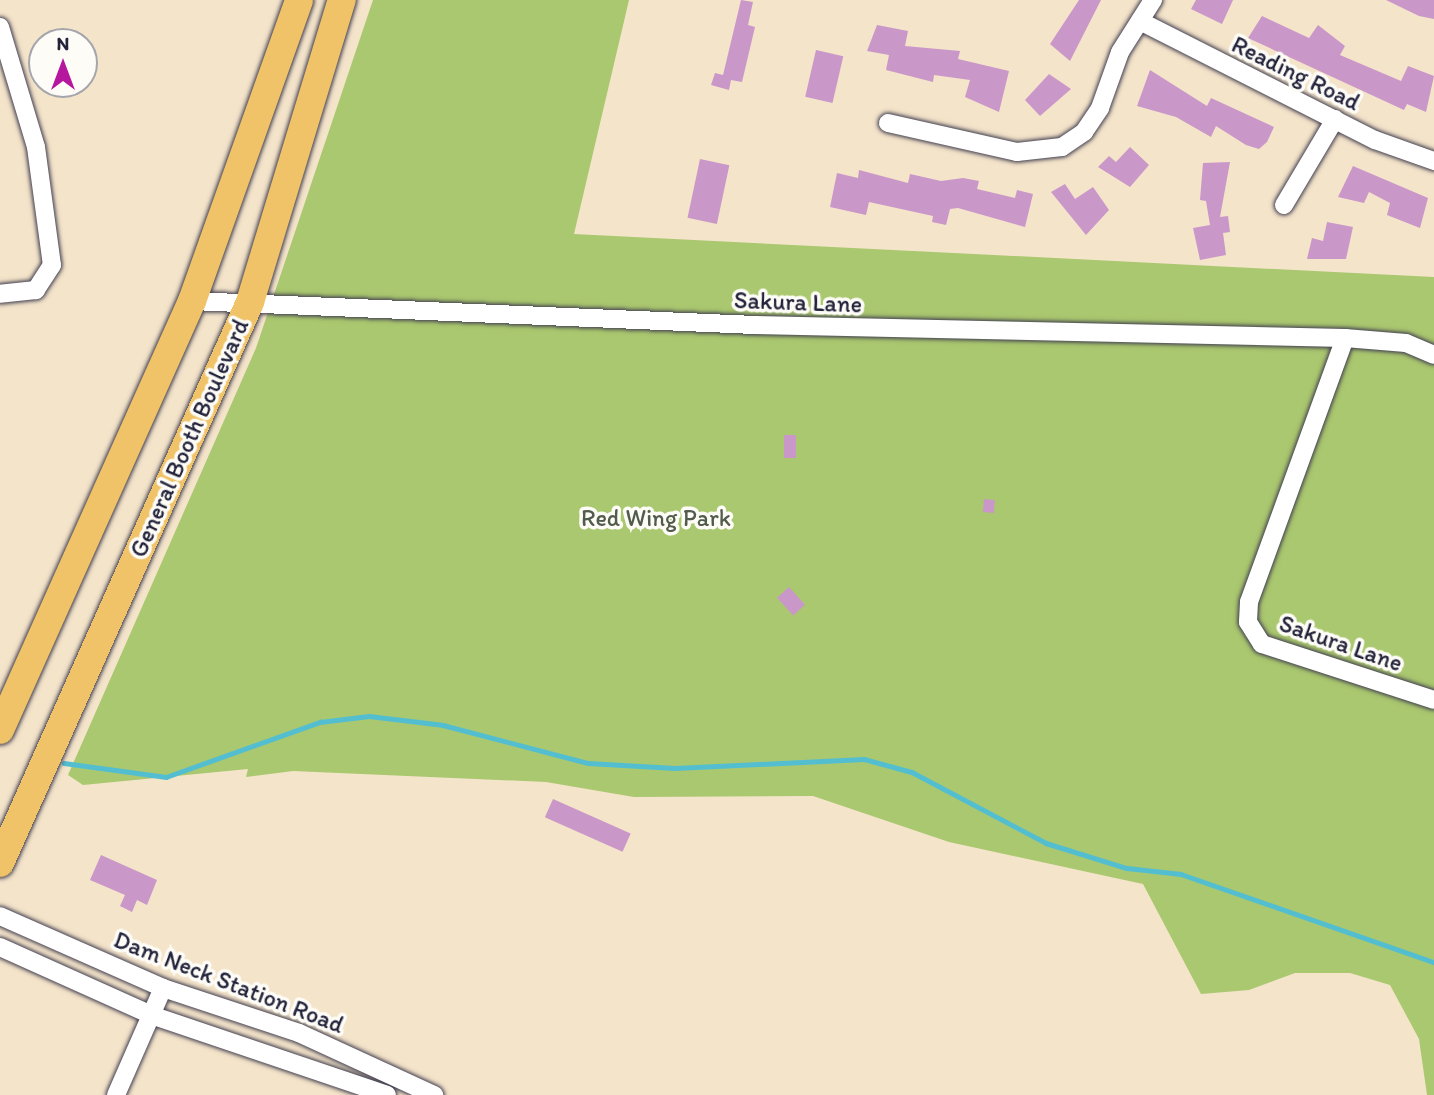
<!DOCTYPE html>
<style>
body{margin:0}
#map{position:relative;width:1434px;height:1095px;overflow:hidden;background:#f4e4ca;font-family:Itim,sans-serif}
div>[style]{position:absolute}
.green>*{inset:0;background:#aac86f}
.stream>*{height:4.5px;margin:-2.25px;padding:0 2.25px;transform-origin:2.25px;border-radius:2.25px;background:#54bed1}
.building>*{inset:0;background:#ca97c9;transform-origin:0 0}
.roads{filter:drop-shadow(0 0 2px #423f50) drop-shadow(0 0 2px #423f50)}
.minor>*{height:18px;margin:-9px;padding:0 9px;transform-origin:9px;border-radius:9px;background:#fff}
.trunk>*{height:28px;margin:-14px;padding:0 14px;transform-origin:14px;border-radius:14px;background:#f0c369}
span{translate:-50% -50%;white-space:nowrap;text-align:center;line-height:1.15;-webkit-text-stroke:7px #fdfcf7;paint-order:stroke}
.street-label{font-size:24px;color:#22223b}
.park-label{font-size:24px;color:#525c4d}
.north{position:absolute;left:28px;top:28px;width:70px;height:70px;box-sizing:border-box;background:#fdfcf7;border:2px solid #a5a5ac;border-radius:50%;rotate:0deg;font-size:19px;font-weight:700;line-height:28px;text-align:center;color:#22223b}
.north::after{content:'';display:block;margin:auto;width:24px;height:32px;background:#b5179e;clip-path:polygon(50% 0,100% 100%,50% 72%,0 100%)}
</style>
<div id="map">
<div class="green">
<div style="clip-path:polygon(373px 0,629px 0,574px 234px,1434px 277px,1434px 1095px,1427px 1095px,1419px 1039px,1390px 985px,1350px 973px,1295px 973px,1249px 990px,1201px 994px,1143px 884px,949px 842px,813px 796px,634px 797px,546px 782px,293px 771px,246px 777px,248px 769px,83px 785px,68px 775px,256px 348px)"></div>
</div>
<div class="stream">
<div style="left:64px;top:763px;width:103px;rotate:7.8deg"></div>
<div style="left:166px;top:777px;width:164px;rotate:-19.7deg"></div>
<div style="left:320px;top:722px;width:49px;rotate:-7deg"></div>
<div style="left:369px;top:716px;width:75px;rotate:6.9deg"></div>
<div style="left:443px;top:725px;width:150px;rotate:14.7deg"></div>
<div style="left:588px;top:763px;width:87px;rotate:3.3deg"></div>
<div style="left:675px;top:768px;width:189px;rotate:-2.7deg"></div>
<div style="left:864px;top:759px;width:50px;rotate:15.2deg"></div>
<div style="left:912px;top:772px;width:152px;rotate:27.9deg"></div>
<div style="left:1046px;top:843px;width:85px;rotate:17.2deg"></div>
<div style="left:1127px;top:868px;width:54px;rotate:6.3deg"></div>
<div style="left:1181px;top:874px;width:268px;rotate:19.2deg"></div>
</div>
<div class="building">
<div style="clip-path:polygon(741px 0,753px 2px,748px 25px,755px 27px,742px 82px,731px 80px,729px 90px,711px 85px,715px 73px,723px 75px)"></div>
<div style="clip-path:polygon(1079px 0,1101px 0,1070px 61px,1050px 44px)"></div>
<div style="clip-path:polygon(1196px 0,1233px 0,1222px 24px,1191px 9px)"></div>
<div style="clip-path:polygon(1386px 0,1434px 0,1434px 19px,1419px 16px)"></div>
<div style="clip-path:polygon(1262px 16px,1309px 38px,1318px 25px,1345px 46px,1340px 55px,1401px 81px,1408px 66px,1434px 76px,1426px 112px,1407px 104px,1404px 110px,1248px 38px)"></div>
<div style="clip-path:polygon(877px 25px,908px 31px,905px 46px,960px 51px,958px 59px,1009px 71px,999px 112px,965px 97px,970px 80px,934px 75px,933px 82px,886px 70px,889px 55px,867px 51px)"></div>
<div style="left:816px;top:50px;width:28px;height:48px;rotate:13deg"></div>
<div style="clip-path:polygon(1150px 70px,1207px 106px,1211px 98px,1274px 127px,1267px 142px,1259px 149px,1246px 145px,1216px 126px,1211px 137px,1176px 117px,1137px 106px)"></div>
<div style="clip-path:polygon(1049px 74px,1071px 89px,1040px 116px,1025px 100px)"></div>
<div style="clip-path:polygon(1130px 147px,1149px 165px,1130px 187px,1098px 167px,1109px 156px,1116px 162px)"></div>
<div style="left:700px;top:159px;width:30px;height:60px;rotate:12deg"></div>
<div style="clip-path:polygon(1230px 162px,1220px 217px,1228px 216px,1230px 232px,1223px 233px,1226px 255px,1200px 260px,1193px 228px,1210px 225px,1206px 201px,1200px 200px,1203px 163px)"></div>
<div style="clip-path:polygon(1353px 166px,1428px 198px,1420px 228px,1387px 215px,1390px 203px,1369px 192px,1364px 203px,1338px 197px)"></div>
<div style="clip-path:polygon(859px 170px,908px 183px,910px 174px,941px 181px,963px 178px,979px 181px,977px 189px,1015px 198px,1017px 190px,1033px 194px,1025px 227px,958px 208px,950px 209px,946px 225px,932px 222px,933px 216px,869px 202px,866px 215px,830px 207px,837px 173px,858px 178px)"></div>
<div style="clip-path:polygon(1065px 184px,1075px 199px,1093px 187px,1109px 210px,1086px 235px,1051px 192px)"></div>
<div style="clip-path:polygon(1327px 222px,1353px 227px,1346px 259px,1307px 259px,1312px 238px,1323px 241px)"></div>
<div style="left:784px;top:435px;width:12px;height:23px"></div>
<div style="left:984px;top:499px;width:11px;height:13px;rotate:5deg"></div>
<div style="left:789px;top:587px;width:24px;height:16px;rotate:48deg"></div>
<div style="left:553px;top:799px;width:85px;height:20px;rotate:24deg"></div>
<div style="clip-path:polygon(101px 855px,157px 880px,147px 905px,137px 900px,132px 912px,120px 906px,125px 895px,90px 880px)"></div>
</div>
<div class="roads">
<div class="minor">
<div style="left:1140px;top:21px;width:263px;rotate:26.9deg"></div>
<div style="left:1375px;top:140px;width:63px;rotate:19.6deg"></div>
<div style="left:0;top:27px;width:125px;rotate:73.3deg"></div>
<div style="left:36px;top:147px;width:119px;rotate:82.3deg"></div>
<div style="left:52px;top:265px;width:30px;rotate:123deg"></div>
<div style="left:36px;top:290px;width:36px;rotate:174deg"></div>
<div style="left:888px;top:123px;width:132px;rotate:12.7deg"></div>
<div style="left:1017px;top:152px;width:45px;rotate:-6.3deg"></div>
<div style="left:1062px;top:147px;width:27px;rotate:-34deg"></div>
<div style="left:1084px;top:132px;width:29px;rotate:-56deg"></div>
<div style="left:1100px;top:108px;width:59px;rotate:-70.3deg"></div>
<div style="left:1120px;top:52px;width:62px;rotate:-57.6deg"></div>
<div style="left:1284px;top:205px;width:100px;rotate:-59.3deg"></div>
<div style="left:192px;top:301px;width:564px;rotate:2.44deg"></div>
<div style="left:755px;top:325px;width:590px;rotate:1.26deg"></div>
<div style="left:1345px;top:338px;width:61px;rotate:4.7deg"></div>
<div style="left:1406px;top:343px;width:30px;rotate:23deg"></div>
<div style="left:1345px;top:338px;width:281px;rotate:110deg"></div>
<div style="left:1249px;top:602px;width:20px;rotate:93deg"></div>
<div style="left:1248px;top:622px;width:26px;rotate:58deg"></div>
<div style="left:1262px;top:644px;width:181px;rotate:18deg"></div>
<div style="left:0;top:916px;width:178px;rotate:23.8deg"></div>
<div style="left:163px;top:988px;width:143px;rotate:18.3deg"></div>
<div style="left:299px;top:1033px;width:149px;rotate:24.7deg"></div>
<div style="left:0;top:947px;width:166px;rotate:24.2deg"></div>
<div style="left:151px;top:1015px;width:249px;rotate:18.7deg"></div>
<div style="left:116px;top:1095px;width:117px;rotate:-66.3deg"></div>
</div>
<div class="trunk">
<div style="left:0;top:730px;width:470px;rotate:-65.9deg"></div>
<div style="left:192px;top:301px;width:319px;rotate:-70.4deg"></div>
<div style="left:0;top:863px;width:614px;rotate:-65.98deg"></div>
<div style="left:250px;top:302px;width:316px;rotate:-73.1deg"></div>
</div>
</div>
<div class="street-label">
<span style="left:1296px;top:73px;rotate:26deg">Reading Road</span>
<span style="left:798px;top:302px;rotate:2deg">Sakura Lane</span>
<span style="left:189px;top:438px;rotate:-66deg">General Booth Boulevard</span>
<span style="left:1341px;top:643px;rotate:19deg">Sakura Lane</span>
<span style="left:229px;top:982px;rotate:21deg">Dam Neck Station Road</span>
</div>
<div class="park-label">
<span style="left:656px;top:518px">Red Wing Park</span>
</div>
<div class="north">N</div>
</div>
